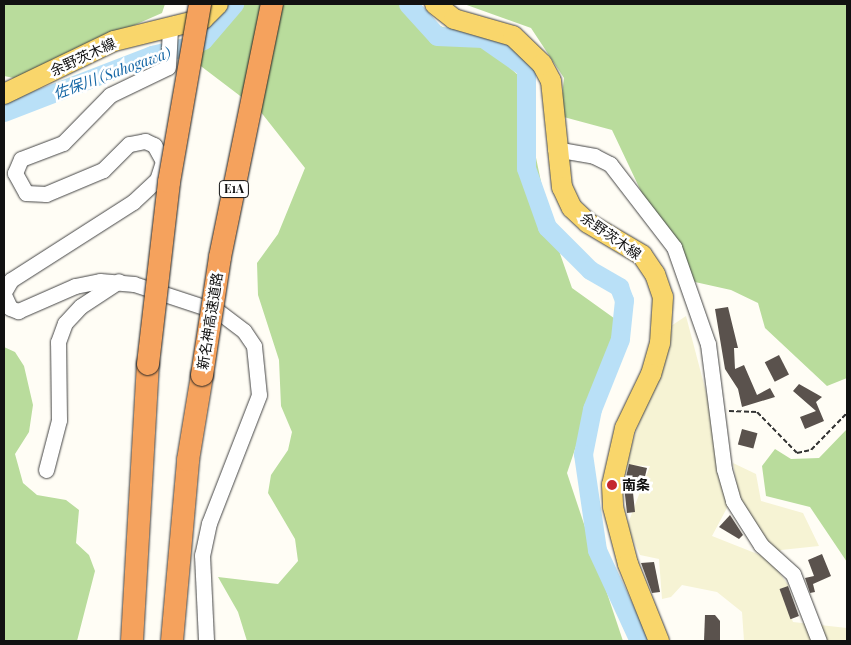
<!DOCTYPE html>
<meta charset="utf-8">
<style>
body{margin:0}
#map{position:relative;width:851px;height:645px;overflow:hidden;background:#fffdf5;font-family:"Playfair Display","Noto Sans JP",serif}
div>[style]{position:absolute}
.farmland>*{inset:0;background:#f6f3d4}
.forest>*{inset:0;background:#b9dc9c}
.river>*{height:19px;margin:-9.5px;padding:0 9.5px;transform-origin:9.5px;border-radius:9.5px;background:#b9e0f7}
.building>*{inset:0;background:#5a524d;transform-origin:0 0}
.path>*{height:2px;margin-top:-1px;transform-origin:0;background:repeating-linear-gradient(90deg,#333 0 5px,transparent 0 7.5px)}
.roads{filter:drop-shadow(0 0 1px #444) drop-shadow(0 0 1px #444)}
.minor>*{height:15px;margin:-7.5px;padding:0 7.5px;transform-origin:7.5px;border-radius:7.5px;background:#fff}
.major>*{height:20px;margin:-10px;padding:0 10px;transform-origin:10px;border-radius:10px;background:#f9d66b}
.highway>*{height:22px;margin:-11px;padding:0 11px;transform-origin:11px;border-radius:11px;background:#f5a25d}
.bridges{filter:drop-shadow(0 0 1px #222) drop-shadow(0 0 1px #222)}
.highway-bridge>*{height:22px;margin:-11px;padding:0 11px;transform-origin:11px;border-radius:11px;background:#f5a25d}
.dots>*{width:14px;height:14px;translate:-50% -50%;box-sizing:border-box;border:2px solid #fff;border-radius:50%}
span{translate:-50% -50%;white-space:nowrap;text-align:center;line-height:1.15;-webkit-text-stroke:5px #fff;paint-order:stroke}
.shield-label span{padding:1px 4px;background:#fff;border:1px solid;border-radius:4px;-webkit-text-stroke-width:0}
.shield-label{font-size:12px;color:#111;font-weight:700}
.street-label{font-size:14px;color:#111}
.poi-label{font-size:14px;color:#111;font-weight:700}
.left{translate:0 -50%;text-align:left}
.water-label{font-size:15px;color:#1768a6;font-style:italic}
.frame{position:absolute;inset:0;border:5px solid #111;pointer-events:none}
</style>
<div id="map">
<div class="farmland">
<div style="clip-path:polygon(686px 316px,715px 426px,717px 471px,728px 506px,712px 536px,760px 555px,761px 533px,739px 497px,733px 463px,756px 474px,761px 501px,803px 513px,819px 546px,781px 550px,773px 564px,789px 586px,780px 589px,793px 622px,847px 628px,847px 641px,744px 641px,742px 612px,717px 592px,682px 585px,671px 597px,662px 599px,659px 559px,640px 555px,627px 526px,650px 466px,626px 465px,668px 328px)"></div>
</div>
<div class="forest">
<div style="clip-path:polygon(4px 4px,165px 4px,162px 13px,14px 78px,4px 76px)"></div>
<div style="clip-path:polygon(243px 4px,411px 4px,438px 25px,484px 44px,519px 76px,550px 225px,572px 288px,618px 321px,567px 473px,623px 641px,247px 641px,238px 612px,218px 577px,278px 584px,298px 561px,295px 539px,268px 493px,271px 475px,288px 450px,292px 432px,281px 406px,279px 360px,258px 295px,257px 263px,278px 234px,305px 168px,260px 111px,181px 51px,210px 43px)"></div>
<div style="clip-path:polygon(464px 4px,847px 4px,847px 378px,827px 386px,765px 328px,758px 303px,731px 290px,695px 282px,647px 204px,612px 130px,560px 116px,564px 78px,531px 28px)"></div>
<div style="clip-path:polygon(4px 347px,15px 352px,24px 366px,33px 405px,29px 432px,15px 454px,23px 483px,37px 495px,66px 500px,79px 510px,76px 543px,89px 555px,95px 571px,77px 641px,4px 641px)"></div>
<div style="clip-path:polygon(847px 429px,847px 585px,847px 562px,810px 507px,766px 496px,762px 466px,775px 449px,791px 459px,819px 458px)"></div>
</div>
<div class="river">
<div style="left:408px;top:4px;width:43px;rotate:47.8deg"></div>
<div style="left:437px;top:36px;width:46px;rotate:2.5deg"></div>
<div style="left:483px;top:38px;width:52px;rotate:34.9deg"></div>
<div style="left:526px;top:68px;width:100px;rotate:90deg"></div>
<div style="left:526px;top:168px;width:63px;rotate:70.4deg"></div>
<div style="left:547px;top:227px;width:61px;rotate:45deg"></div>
<div style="left:590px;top:270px;width:34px;rotate:30deg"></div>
<div style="left:619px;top:287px;width:14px;rotate:69deg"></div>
<div style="left:624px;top:300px;width:39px;rotate:96deg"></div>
<div style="left:620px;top:339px;width:75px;rotate:111.8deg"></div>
<div style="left:592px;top:409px;width:46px;rotate:101.3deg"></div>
<div style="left:583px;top:454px;width:97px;rotate:81.7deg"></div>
<div style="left:597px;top:550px;width:100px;rotate:65.2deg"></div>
<div style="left:4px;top:112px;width:159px;rotate:-21.1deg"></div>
<div style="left:152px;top:55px;width:42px;rotate:-13.7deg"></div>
<div style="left:193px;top:45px;width:11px;rotate:-27deg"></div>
<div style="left:203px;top:40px;width:48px;rotate:-49.3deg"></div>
</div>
<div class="building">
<div style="clip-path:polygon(728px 307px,738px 348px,734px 348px,735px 369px,744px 365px,757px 395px,770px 388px,775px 397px,742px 407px,738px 389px,725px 369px,715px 309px)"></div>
<div style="left:779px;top:355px;width:22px;height:16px;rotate:63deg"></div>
<div style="clip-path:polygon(799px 384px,822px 397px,816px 402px,824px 421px,805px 429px,800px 417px,816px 411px,793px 391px)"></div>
<div style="left:742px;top:429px;width:16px;height:16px;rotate:15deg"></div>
<div style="clip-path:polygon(629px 464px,647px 468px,643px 485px,632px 483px,635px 512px,627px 513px,624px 486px)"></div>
<div style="clip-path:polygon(730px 515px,743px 535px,739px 539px,719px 527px)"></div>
<div style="clip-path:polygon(822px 554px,831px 576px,813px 584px,815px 592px,810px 593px,805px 578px,814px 576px,808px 560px)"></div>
<div style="clip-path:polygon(654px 562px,660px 592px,652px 593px,641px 563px)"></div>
<div style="left:788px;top:586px;width:32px;height:9px;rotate:70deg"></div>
<div style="clip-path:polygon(705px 615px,715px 615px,720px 621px,720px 641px,704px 641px)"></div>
</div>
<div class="path">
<div style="left:729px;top:411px;width:28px;rotate:2deg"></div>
<div style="left:757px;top:412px;width:57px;rotate:45.7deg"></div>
<div style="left:797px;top:453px;width:14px;rotate:-12deg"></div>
<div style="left:811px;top:450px;width:52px;rotate:-45.8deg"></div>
</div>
<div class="roads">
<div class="minor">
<div style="left:555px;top:149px;width:40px;rotate:10deg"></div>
<div style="left:594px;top:156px;width:18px;rotate:27deg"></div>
<div style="left:610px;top:164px;width:105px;rotate:52.4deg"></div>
<div style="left:674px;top:247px;width:103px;rotate:70.7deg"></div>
<div style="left:708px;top:344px;width:126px;rotate:82.7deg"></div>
<div style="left:724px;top:469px;width:33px;rotate:74deg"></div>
<div style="left:733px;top:501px;width:52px;rotate:57.5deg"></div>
<div style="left:761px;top:545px;width:43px;rotate:42.2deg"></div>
<div style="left:793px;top:574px;width:72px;rotate:68.8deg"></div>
<div style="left:4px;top:292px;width:14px;rotate:-60deg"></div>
<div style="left:11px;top:280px;width:145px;rotate:-32.6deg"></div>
<div style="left:133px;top:202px;width:33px;rotate:-43deg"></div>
<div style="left:157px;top:180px;width:20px;rotate:-72deg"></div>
<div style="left:163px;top:161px;width:18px;rotate:-119deg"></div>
<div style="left:154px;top:145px;width:10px;rotate:-156deg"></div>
<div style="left:145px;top:141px;width:16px;rotate:169deg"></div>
<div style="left:129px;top:144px;width:37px;rotate:135deg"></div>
<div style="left:103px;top:170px;width:62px;rotate:157.2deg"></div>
<div style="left:46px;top:194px;width:20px;rotate:-177deg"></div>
<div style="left:26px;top:193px;width:23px;rotate:-119deg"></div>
<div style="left:15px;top:173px;width:15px;rotate:-67deg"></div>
<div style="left:21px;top:159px;width:45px;rotate:-20.9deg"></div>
<div style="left:63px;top:143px;width:67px;rotate:-45.6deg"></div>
<div style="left:110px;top:95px;width:64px;rotate:-25.8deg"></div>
<div style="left:168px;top:67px;width:37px;rotate:-87deg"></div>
<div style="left:4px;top:295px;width:14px;rotate:65deg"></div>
<div style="left:10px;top:308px;width:9px;rotate:21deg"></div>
<div style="left:18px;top:311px;width:62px;rotate:-23.7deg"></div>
<div style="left:75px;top:286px;width:25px;rotate:-11deg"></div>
<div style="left:100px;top:281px;width:34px;rotate:5deg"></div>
<div style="left:134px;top:284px;width:89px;rotate:18.2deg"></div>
<div style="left:219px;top:312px;width:31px;rotate:37deg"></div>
<div style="left:244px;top:331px;width:18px;rotate:56deg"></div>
<div style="left:254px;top:346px;width:49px;rotate:84.2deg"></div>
<div style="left:259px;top:395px;width:137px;rotate:111.3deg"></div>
<div style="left:209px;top:523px;width:33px;rotate:102deg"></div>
<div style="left:202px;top:555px;width:86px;rotate:87.3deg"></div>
<div style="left:46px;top:470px;width:52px;rotate:-75.4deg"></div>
<div style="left:59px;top:420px;width:78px;rotate:-90.7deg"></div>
<div style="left:58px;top:342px;width:20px;rotate:-70deg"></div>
<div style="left:65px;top:323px;width:23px;rotate:-47deg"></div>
<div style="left:81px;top:306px;width:45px;rotate:-33.3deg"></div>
</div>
<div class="major">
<div style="left:435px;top:4px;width:24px;rotate:38deg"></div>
<div style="left:454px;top:19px;width:61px;rotate:16.1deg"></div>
<div style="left:513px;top:36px;width:40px;rotate:44deg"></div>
<div style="left:542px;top:64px;width:19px;rotate:62deg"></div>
<div style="left:551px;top:81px;width:107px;rotate:84.1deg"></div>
<div style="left:562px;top:187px;width:23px;rotate:65deg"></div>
<div style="left:572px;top:208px;width:22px;rotate:43deg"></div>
<div style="left:588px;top:223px;width:63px;rotate:30.7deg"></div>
<div style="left:642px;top:255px;width:23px;rotate:56deg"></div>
<div style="left:655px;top:274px;width:24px;rotate:71deg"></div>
<div style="left:663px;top:297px;width:46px;rotate:93.7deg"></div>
<div style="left:660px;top:343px;width:32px;rotate:106deg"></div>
<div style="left:651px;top:374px;width:60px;rotate:115.7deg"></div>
<div style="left:625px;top:428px;width:58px;rotate:102.8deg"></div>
<div style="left:612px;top:485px;width:22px;rotate:87deg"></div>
<div style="left:613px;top:507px;width:59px;rotate:75.3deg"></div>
<div style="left:628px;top:564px;width:83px;rotate:68.1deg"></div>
<div style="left:4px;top:94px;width:122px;rotate:-25.7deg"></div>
<div style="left:114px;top:41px;width:92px;rotate:-13.9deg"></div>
<div style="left:203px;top:19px;width:21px;rotate:-45deg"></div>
</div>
<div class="highway">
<div style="left:132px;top:641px;width:277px;rotate:-86.7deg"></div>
<div style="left:172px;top:641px;width:182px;rotate:-84.9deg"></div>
<div style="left:188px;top:460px;width:86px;rotate:-80.6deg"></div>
</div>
</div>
<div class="bridges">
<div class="highway-bridge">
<div style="left:148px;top:364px;width:183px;rotate:-83.4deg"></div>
<div style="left:169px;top:182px;width:181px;rotate:-80.1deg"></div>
<div style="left:202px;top:375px;width:119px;rotate:-81.3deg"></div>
<div style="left:220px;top:257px;width:258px;rotate:-78.4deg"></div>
</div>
</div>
<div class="dots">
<div style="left:612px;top:485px;background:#c4262e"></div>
</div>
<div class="shield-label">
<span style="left:234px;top:189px">E1A</span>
</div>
<div class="street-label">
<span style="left:83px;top:57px;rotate:-25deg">余野茨木線</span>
<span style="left:611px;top:236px;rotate:35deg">余野茨木線</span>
<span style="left:210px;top:321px;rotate:-81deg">新名神高速道路</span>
</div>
<div class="poi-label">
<span class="left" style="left:622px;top:485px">南条</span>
</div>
<div class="water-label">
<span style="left:112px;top:73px;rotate:-20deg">佐保川 (Sahogawa)</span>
</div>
<div class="frame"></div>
</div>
